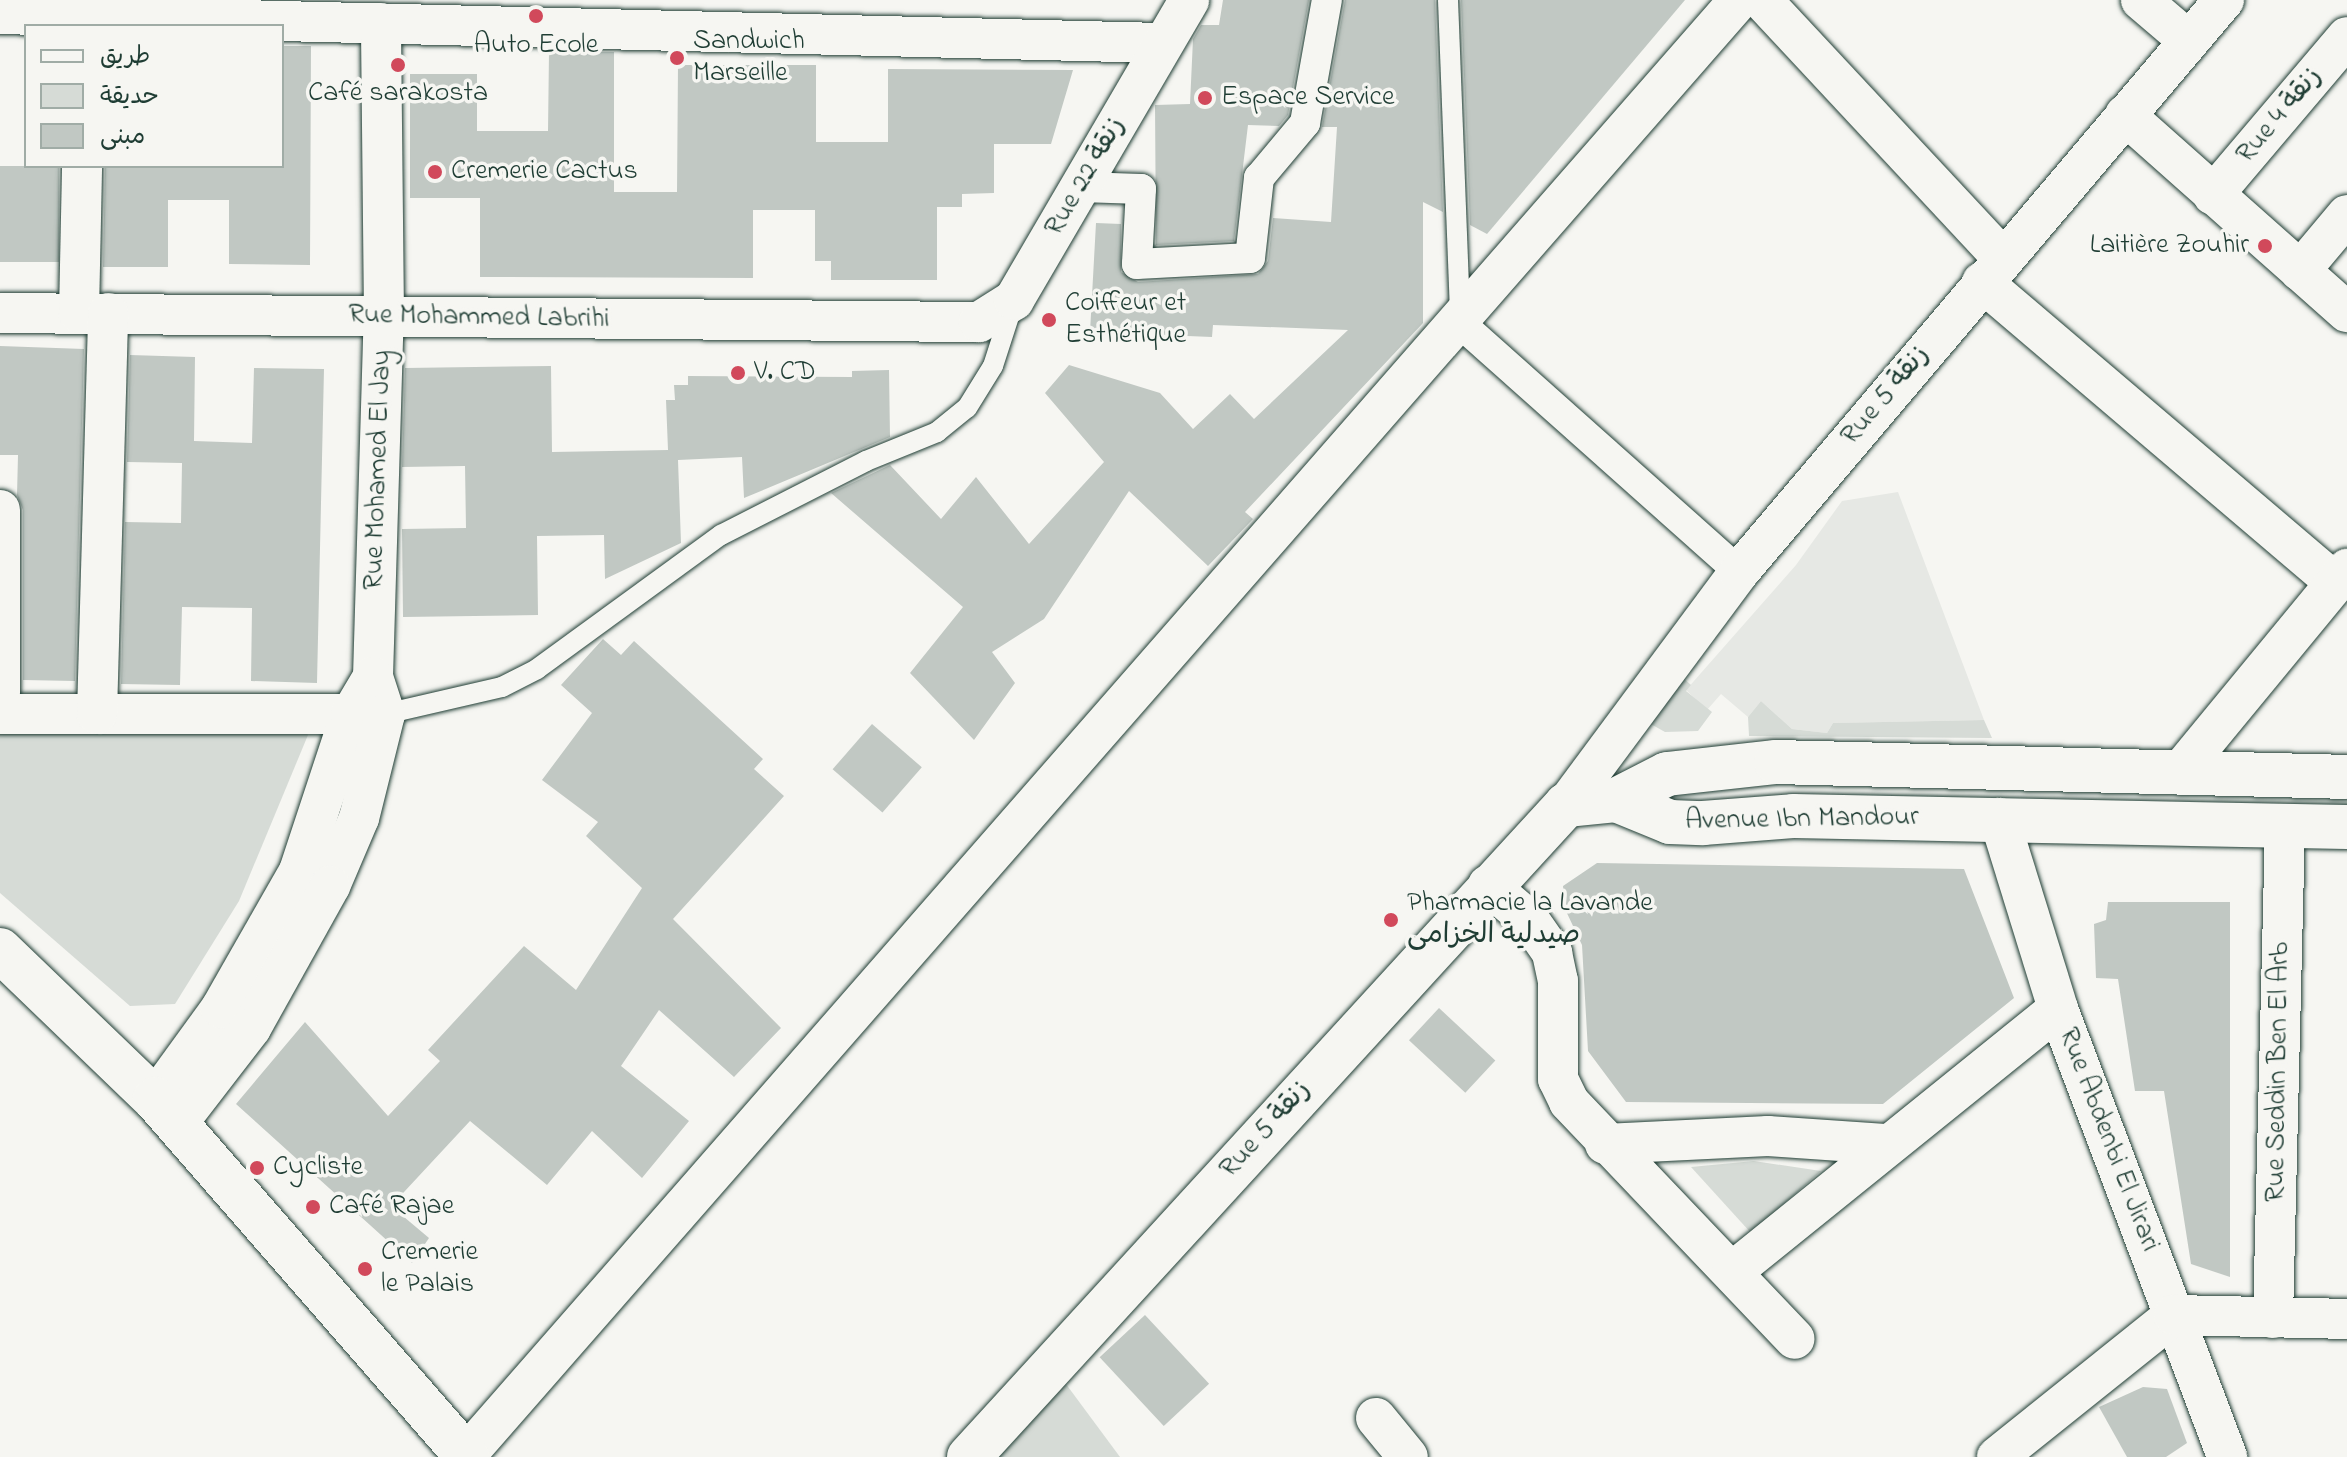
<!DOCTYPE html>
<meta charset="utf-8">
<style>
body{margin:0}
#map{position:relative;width:2347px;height:1457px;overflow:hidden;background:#f6f6f2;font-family:"Indie Flower","Playpen Sans Arabic",sans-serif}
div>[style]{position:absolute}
.built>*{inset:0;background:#e6e8e4}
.green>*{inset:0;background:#d6dbd6}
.building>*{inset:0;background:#c1c8c3;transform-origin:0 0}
.roads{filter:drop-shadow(0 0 2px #1f3d34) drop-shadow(0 0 2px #1f3d34)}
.service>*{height:20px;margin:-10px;padding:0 10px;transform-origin:10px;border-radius:10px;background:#f6f6f2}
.pedestrian>*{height:30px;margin:-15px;padding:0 15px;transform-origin:15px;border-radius:15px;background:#f6f6f2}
.minor>*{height:40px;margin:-20px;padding:0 20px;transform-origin:20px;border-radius:20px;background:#f6f6f2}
.tertiary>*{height:44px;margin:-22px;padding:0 22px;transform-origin:22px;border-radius:22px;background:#f6f6f2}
.dots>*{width:22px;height:22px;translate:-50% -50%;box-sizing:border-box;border:4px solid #f6f6f2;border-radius:50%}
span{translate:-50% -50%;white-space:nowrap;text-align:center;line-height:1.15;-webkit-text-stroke:7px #f6f6f2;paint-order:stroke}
.poi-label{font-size:28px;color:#1f3d34}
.left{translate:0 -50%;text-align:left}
.right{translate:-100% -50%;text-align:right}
.street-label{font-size:28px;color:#1f3d34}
.legend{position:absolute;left:24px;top:24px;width:260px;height:144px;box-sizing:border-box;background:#f6f6f2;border:2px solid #a0aca6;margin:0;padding:10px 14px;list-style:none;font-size:24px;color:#1f3d34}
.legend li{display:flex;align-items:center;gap:16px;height:40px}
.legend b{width:40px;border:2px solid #a0aca6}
</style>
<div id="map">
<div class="built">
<div style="clip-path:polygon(1898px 492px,1984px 720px,1833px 723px,1827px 733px,1792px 729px,1761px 701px,1748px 717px,1721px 694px,1707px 710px,1686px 690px,1796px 565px,1842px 501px)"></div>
</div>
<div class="green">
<div style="clip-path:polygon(1672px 668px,1691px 685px,1686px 691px,1712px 712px,1698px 731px,1665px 732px,1649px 723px)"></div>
<div style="clip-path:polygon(1761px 701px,1792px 729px,1827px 733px,1833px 723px,1984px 720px,1992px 738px,1749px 736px,1748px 717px)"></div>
<div style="clip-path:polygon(290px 711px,308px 735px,239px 901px,175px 1004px,130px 1006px,0 893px,0 725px)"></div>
<div style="clip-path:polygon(1754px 1161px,1821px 1171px,1751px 1233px,1691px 1167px)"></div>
<div style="clip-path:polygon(1063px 1380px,1120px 1457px,995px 1457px)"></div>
</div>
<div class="building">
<div style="clip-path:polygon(1223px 0,1309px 0,1288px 115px,1279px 126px,1248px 125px,1234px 241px,1156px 245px,1155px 105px,1190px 104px,1193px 39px,1201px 25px,1219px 25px)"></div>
<div style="clip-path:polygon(1345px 0,1435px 0,1443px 212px,1423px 202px,1423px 323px,1245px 512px,1253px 519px,1208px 566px,1129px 491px,1044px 619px,992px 652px,1015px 683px,974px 740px,910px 673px,963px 607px,831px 493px,890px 465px,941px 519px,976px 477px,1029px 544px,1104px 462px,1045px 393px,1069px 365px,1160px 393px,1193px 429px,1230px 394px,1254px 419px,1348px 330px,1213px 325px,1212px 337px,1090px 332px,1096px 223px,1121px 224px,1121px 272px,1138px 282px,1258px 274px,1268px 261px,1273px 218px,1331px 222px,1337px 127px,1322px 127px)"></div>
<div style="clip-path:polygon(1461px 0,1685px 0,1487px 234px,1470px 225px)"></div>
<div style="clip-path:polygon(282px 46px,311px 46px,310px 265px,229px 264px,229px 200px,168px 200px,168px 267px,103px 267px,105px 166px,282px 166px)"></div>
<div style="clip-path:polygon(549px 52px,614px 52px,614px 192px,677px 192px,678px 65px,816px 65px,816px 142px,888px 142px,888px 69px,1073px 70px,1051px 144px,994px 144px,994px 193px,962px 194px,962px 207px,937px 207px,937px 280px,831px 280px,831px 261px,815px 261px,815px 210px,753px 210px,753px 278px,480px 277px,480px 198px,410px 198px,410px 74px,477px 74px,477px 131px,548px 131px)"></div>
<div style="left:0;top:166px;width:59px;height:96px"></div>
<div style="clip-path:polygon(0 346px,84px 349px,75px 681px,23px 680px,23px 510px,17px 495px,18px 455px,0 455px)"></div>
<div style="clip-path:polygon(130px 355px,195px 357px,194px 441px,252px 443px,254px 368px,324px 369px,317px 683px,251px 681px,252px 608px,182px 607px,180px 685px,121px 684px,125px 522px,181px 523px,182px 463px,127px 462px)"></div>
<div style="clip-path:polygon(551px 366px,552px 452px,668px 450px,666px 400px,675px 400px,674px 385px,688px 385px,688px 376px,852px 377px,852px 371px,889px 370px,890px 437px,744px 498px,742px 457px,678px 460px,681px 543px,605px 579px,604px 535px,537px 536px,538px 615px,403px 617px,402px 529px,466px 528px,465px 466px,402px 467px,405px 368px)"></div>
<div style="clip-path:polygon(603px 639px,621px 655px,634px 641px,763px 759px,754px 769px,784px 796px,673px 919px,781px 1028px,734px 1077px,659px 1010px,621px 1066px,689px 1121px,642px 1178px,592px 1131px,547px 1185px,470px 1121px,391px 1206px,429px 1238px,412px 1263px,236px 1104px,305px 1022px,388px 1116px,440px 1061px,428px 1050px,524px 946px,576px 990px,642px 888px,586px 836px,598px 822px,542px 780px,592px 713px,561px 685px)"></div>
<div style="left:872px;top:724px;width:66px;height:60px;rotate:41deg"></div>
<div style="clip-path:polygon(1597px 863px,1964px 869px,2014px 998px,1883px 1104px,1626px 1102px,1588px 1051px,1582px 945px,1565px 909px,1563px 886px)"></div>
<div style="clip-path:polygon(2108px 902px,2230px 902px,2230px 1277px,2191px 1264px,2164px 1091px,2135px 1091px,2118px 979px,2096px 978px,2094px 924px,2106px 920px)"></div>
<div style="left:1439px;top:1008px;width:77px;height:44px;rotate:43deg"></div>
<div style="left:1145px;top:1315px;width:94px;height:62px;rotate:47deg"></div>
<div style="clip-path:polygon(2143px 1387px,2167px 1389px,2187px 1443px,2166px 1457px,2127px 1457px,2099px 1407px)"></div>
</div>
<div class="roads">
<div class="service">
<div style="left:1448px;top:0;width:316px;rotate:87.8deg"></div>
<div style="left:385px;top:714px;width:120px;rotate:-13deg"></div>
<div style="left:502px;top:687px;width:39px;rotate:-27deg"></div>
<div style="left:537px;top:669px;width:228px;rotate:-36.1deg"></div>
<div style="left:721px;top:535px;width:163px;rotate:-27deg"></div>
<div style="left:866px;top:461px;width:77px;rotate:-22.2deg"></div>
<div style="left:937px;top:432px;width:38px;rotate:-39deg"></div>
<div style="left:967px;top:408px;width:49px;rotate:-58.2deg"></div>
<div style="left:993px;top:366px;width:65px;rotate:-72.1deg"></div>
</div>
<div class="pedestrian">
<div style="left:1081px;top:187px;width:60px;rotate:1.9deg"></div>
<div style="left:1141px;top:189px;width:75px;rotate:93.1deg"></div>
<div style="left:1137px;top:264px;width:113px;rotate:-3deg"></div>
<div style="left:1250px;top:258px;width:81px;rotate:-83.6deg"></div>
<div style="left:1259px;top:178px;width:72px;rotate:-50.1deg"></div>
<div style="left:1305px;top:123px;width:125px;rotate:-79.9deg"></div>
<div style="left:1461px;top:324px;width:373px;rotate:41.7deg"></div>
</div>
<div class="minor">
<div style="left:1762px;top:0;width:353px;rotate:47deg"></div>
<div style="left:2141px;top:0;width:63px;rotate:40.5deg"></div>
<div style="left:0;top:14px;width:1163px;rotate:1.43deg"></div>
<div style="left:2125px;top:115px;width:297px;rotate:41.6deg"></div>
<div style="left:2213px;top:195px;width:207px;rotate:-49.7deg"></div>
<div style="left:2300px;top:271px;width:73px;rotate:-50deg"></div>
<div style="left:1982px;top:282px;width:462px;rotate:40.4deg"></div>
<div style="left:0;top:313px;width:979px;rotate:0.53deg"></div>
<div style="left:979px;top:322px;width:41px;rotate:-32.2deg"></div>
<div style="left:1014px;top:300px;width:347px;rotate:-59.7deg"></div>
<div style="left:79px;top:313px;width:147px;rotate:-88.8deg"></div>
<div style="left:0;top:510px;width:183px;rotate:90deg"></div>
<div style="left:373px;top:677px;width:361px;rotate:-88.3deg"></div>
<div style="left:384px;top:316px;width:293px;rotate:-90.6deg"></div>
<div style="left:0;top:714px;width:376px"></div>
<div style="left:97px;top:714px;width:401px;rotate:-88.4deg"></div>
<div style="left:2178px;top:774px;width:266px;rotate:-50.5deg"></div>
<div style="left:1566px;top:805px;width:290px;rotate:-53.4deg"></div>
<div style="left:1739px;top:572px;width:750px;rotate:-49.71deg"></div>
<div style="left:1999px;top:818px;width:200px;rotate:72.8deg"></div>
<div style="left:2058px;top:1009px;width:479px;rotate:69.3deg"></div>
<div style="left:1488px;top:885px;width:55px;rotate:40.6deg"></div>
<div style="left:1530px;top:921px;width:39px;rotate:55deg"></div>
<div style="left:1552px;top:953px;width:29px;rotate:78deg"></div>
<div style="left:1558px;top:981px;width:98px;rotate:90deg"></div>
<div style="left:1558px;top:1079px;width:25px;rotate:64deg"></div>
<div style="left:1569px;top:1102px;width:327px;rotate:46.4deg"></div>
<div style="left:155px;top:1099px;width:112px;rotate:-54deg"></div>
<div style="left:221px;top:1008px;width:158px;rotate:-60.3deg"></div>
<div style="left:299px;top:871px;width:165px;rotate:-71.7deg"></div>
<div style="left:351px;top:714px;width:43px;rotate:-59.3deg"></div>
<div style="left:373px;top:677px;width:39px;rotate:72deg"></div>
<div style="left:385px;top:714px;width:107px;rotate:104deg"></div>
<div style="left:359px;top:818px;width:74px;rotate:113.1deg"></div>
<div style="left:330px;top:886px;width:162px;rotate:119.1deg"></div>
<div style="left:251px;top:1028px;width:121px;rotate:127.6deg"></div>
<div style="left:1605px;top:1144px;width:163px;rotate:-2.8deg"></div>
<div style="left:1768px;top:1136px;width:117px;rotate:3.9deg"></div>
<div style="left:1732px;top:1272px;width:419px;rotate:-38.9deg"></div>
<div style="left:2273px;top:1318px;width:492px;rotate:-88.6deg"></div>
<div style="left:1376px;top:1418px;width:50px;rotate:50.6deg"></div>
<div style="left:466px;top:1455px;width:1933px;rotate:-48.82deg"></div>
<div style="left:1997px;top:1457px;width:227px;rotate:-38.7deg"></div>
<div style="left:2174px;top:1315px;width:173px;rotate:1.3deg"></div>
</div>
<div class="tertiary">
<div style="left:1616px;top:800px;width:58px;rotate:22.2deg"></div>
<div style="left:1670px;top:822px;width:33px;rotate:2deg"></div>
<div style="left:1703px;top:823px;width:90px;rotate:-4.4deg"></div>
<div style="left:1793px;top:816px;width:554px;rotate:1.14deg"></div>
<div style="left:0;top:950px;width:215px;rotate:43.9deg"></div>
<div style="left:155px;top:1099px;width:475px;rotate:48.9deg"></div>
<div style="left:969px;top:1457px;width:884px;rotate:-47.52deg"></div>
<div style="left:1566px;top:805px;width:50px;rotate:-5.7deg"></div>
<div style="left:1616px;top:800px;width:57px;rotate:-27deg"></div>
<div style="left:1667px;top:774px;width:110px;rotate:-6.3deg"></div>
<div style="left:1776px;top:762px;width:571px;rotate:1.5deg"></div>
</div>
</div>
<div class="dots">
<div style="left:536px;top:16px;background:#d1495b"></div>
<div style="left:677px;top:58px;background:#d1495b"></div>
<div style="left:398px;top:65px;background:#d1495b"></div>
<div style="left:1205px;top:98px;background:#d1495b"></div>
<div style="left:435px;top:172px;background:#d1495b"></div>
<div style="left:2265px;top:246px;background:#d1495b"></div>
<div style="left:1049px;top:320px;background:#d1495b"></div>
<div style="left:738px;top:373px;background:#d1495b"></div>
<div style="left:1391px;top:920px;background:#d1495b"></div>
<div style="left:257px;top:1168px;background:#d1495b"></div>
<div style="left:313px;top:1207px;background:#d1495b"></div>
<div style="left:365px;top:1269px;background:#d1495b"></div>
</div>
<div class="poi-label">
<span class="left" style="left:693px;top:58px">Sandwich<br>Marseille</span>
<span style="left:536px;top:46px">Auto Ecole</span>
<span style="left:398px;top:94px">Café sarakosta</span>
<span class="left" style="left:1221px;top:98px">Espace Service</span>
<span class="left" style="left:451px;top:172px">Cremerie Cactus</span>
<span class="right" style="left:2249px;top:246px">Laitière Zouhir</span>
<span class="left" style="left:1065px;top:320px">Coiffeur et<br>Esthétique</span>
<span class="left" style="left:754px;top:373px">V. CD</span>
<span class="left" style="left:1407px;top:920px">Pharmacie la Lavande<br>صيدلية الخزامى</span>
<span class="left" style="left:273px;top:1168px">Cycliste</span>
<span class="left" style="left:329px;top:1207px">Café Rajae</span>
<span class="left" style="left:381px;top:1269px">Cremerie<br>le Palais</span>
</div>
<div class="street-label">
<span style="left:2280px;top:116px;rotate:-50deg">Rue 4 زنقة</span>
<span style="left:1086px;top:177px;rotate:-60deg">Rue 22 زنقة</span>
<span style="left:479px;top:318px;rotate:1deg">Rue Mohammed Labrihi</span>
<span style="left:1886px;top:396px;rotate:-50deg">Rue 5 زنقة</span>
<span style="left:379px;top:470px;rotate:-88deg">Rue Mohamed El Jay</span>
<span style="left:1802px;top:820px;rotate:-1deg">Avenue Ibn Mandour</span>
<span style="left:2279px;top:1072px;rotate:-89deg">Rue Seddin Ben El Arb</span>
<span style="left:1266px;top:1130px;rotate:-48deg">Rue 5 زنقة</span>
<span style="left:2108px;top:1140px;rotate:69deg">Rue Abdenbi El Jirari</span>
</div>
<ul class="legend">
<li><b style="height:10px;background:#f6f6f2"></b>طريق</li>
<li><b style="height:22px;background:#d6dbd6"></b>حديقة</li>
<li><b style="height:22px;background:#c1c8c3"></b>مبنى</li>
</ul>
</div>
